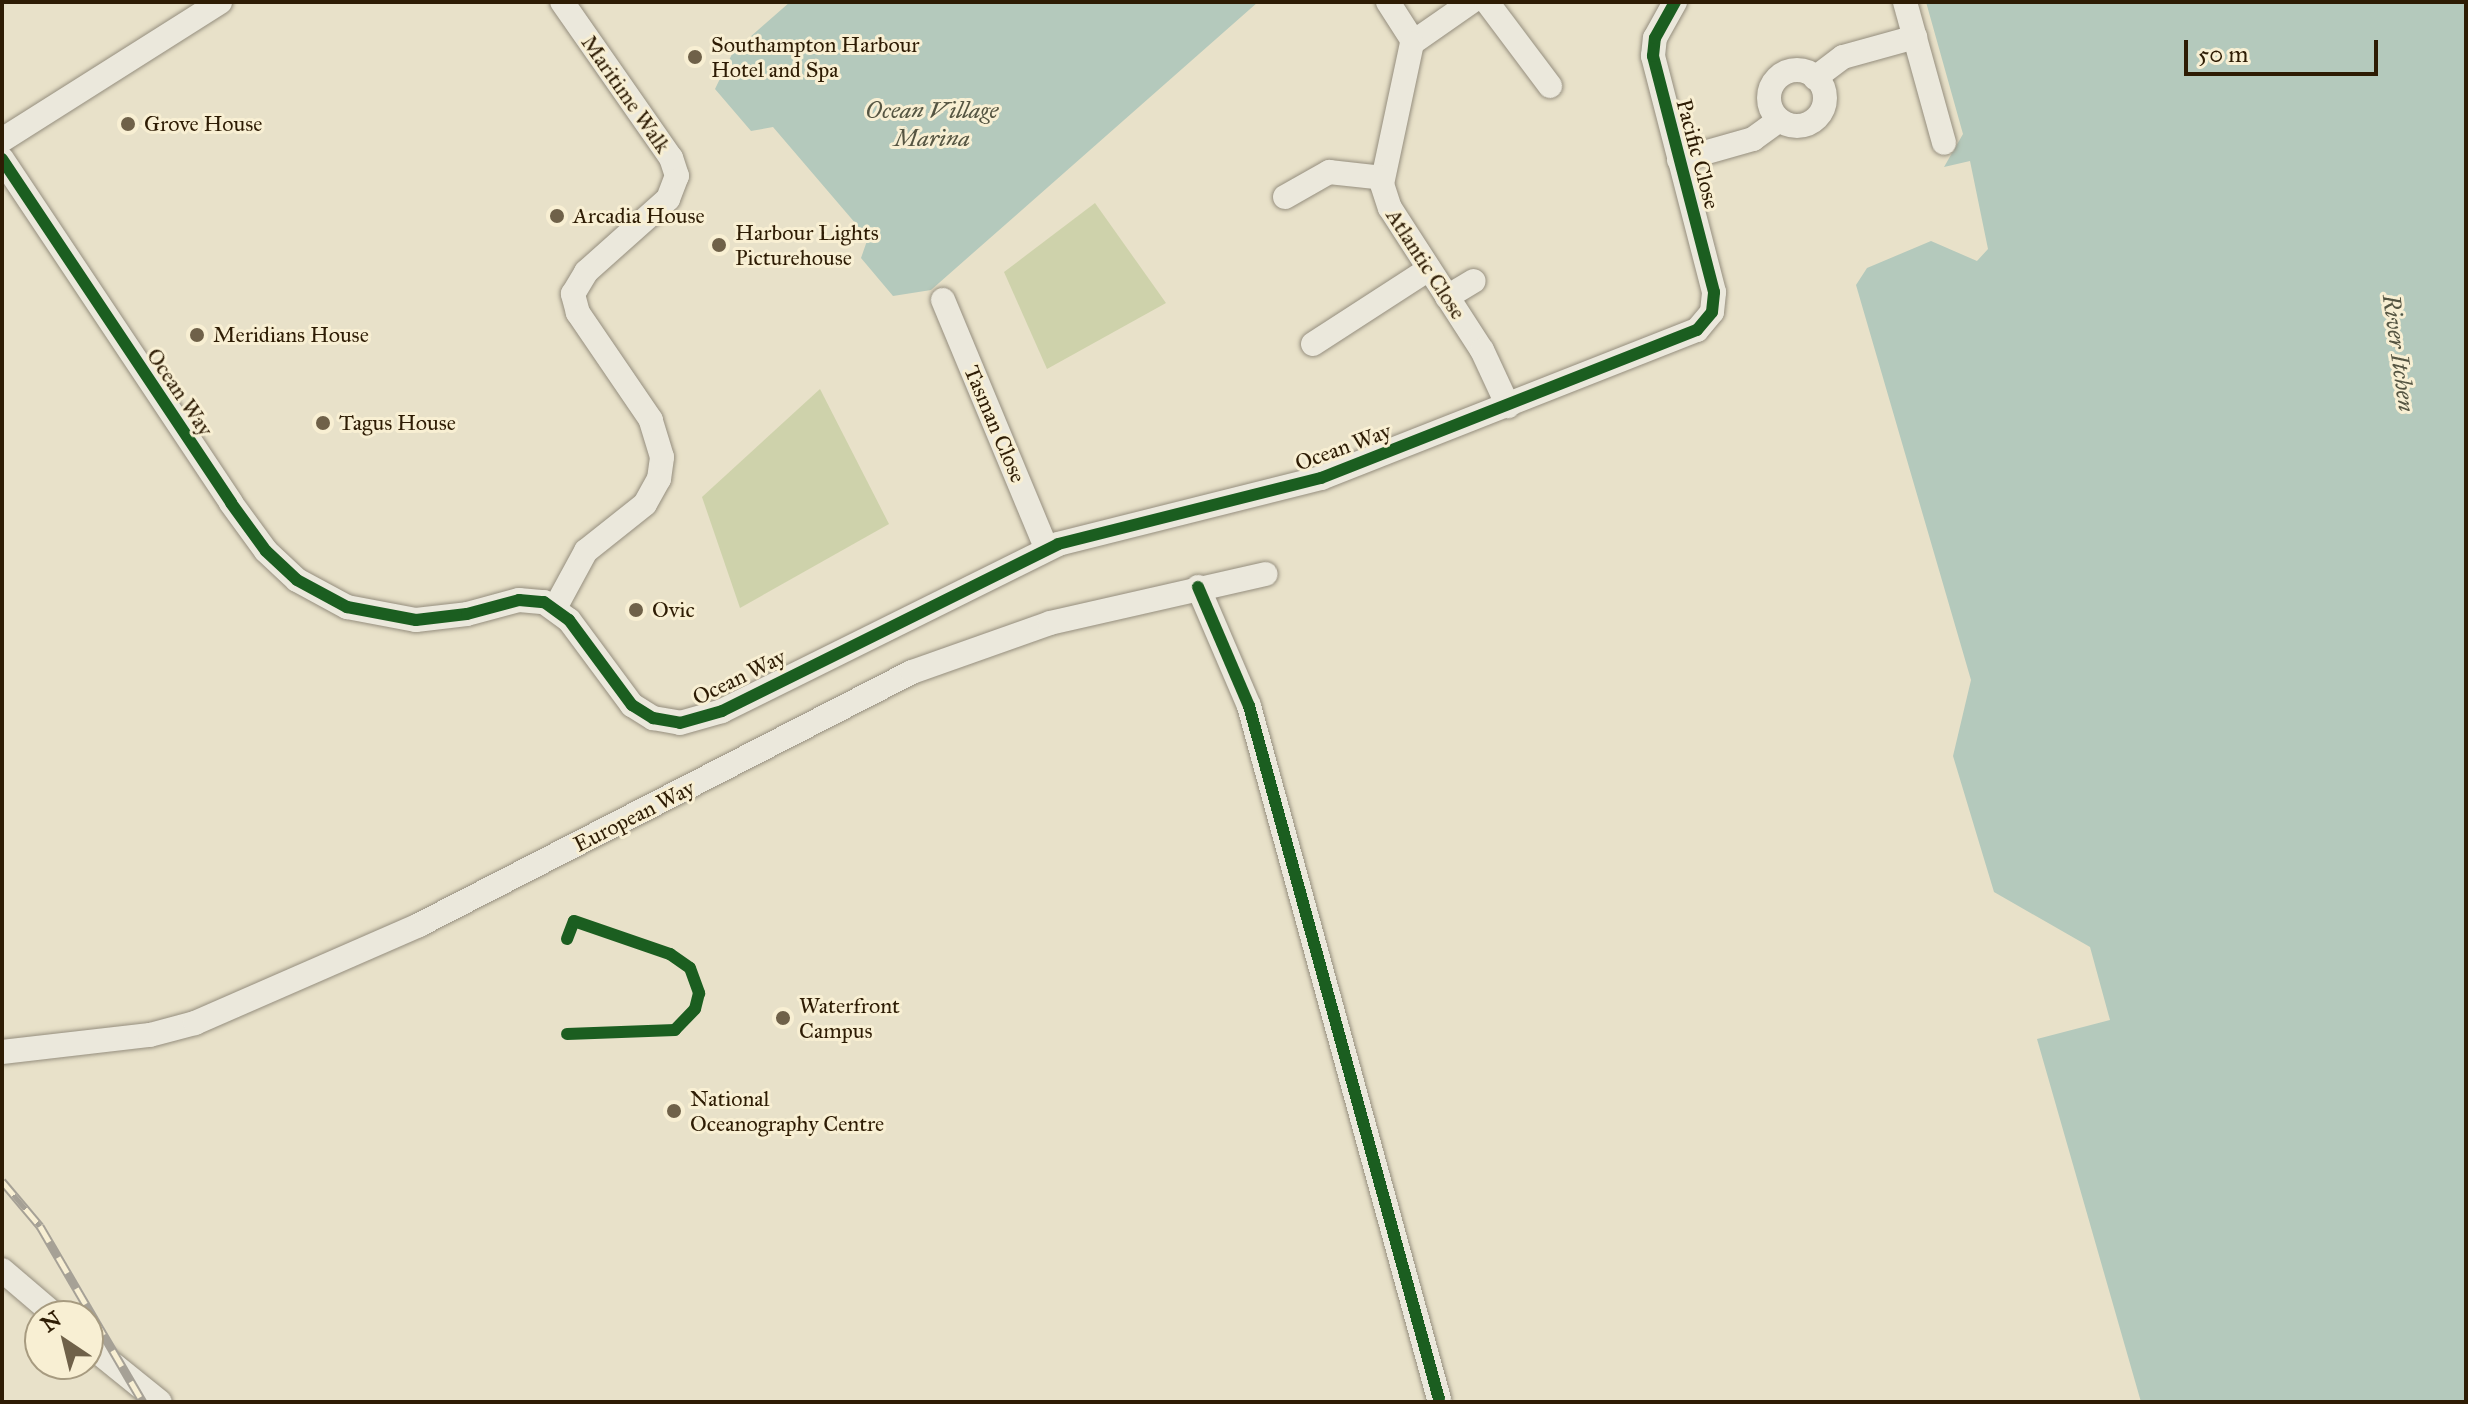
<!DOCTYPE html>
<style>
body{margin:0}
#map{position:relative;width:2468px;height:1404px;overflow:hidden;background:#e8e1c9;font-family:"IM FELL Great Primer",serif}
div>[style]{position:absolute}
.green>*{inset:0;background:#ced2ab}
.water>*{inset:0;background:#b4c9bc}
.roads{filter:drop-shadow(0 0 2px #958e7e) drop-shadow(0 0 2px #958e7e)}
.street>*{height:24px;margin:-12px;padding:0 12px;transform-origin:12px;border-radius:12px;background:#ebe8dc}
.street>.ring{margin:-12px;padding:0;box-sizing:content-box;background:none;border:24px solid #ebe8dc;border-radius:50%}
.rail>*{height:9px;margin-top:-4.5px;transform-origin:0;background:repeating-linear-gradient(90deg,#f8efd3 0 18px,#a6a196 0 36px);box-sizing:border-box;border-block:2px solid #a6a196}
.cycleway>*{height:12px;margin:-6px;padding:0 6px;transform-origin:6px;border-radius:6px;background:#1b5e20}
.dots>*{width:22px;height:22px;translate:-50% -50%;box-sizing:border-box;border:4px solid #f8efd3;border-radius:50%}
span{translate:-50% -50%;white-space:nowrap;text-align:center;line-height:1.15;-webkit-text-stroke:6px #f8efd3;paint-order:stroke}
.poi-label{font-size:22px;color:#2e1c04}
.left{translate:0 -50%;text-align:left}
.street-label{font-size:22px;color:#2e1c04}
.water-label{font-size:24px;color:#555542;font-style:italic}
.frame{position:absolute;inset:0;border:4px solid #2e1c04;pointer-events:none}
.north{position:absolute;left:24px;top:1300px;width:80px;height:80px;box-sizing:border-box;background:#f8efd3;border:2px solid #a79b80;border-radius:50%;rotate:325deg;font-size:22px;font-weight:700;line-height:32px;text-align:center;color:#2e1c04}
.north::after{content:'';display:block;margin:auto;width:28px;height:36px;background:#6f6149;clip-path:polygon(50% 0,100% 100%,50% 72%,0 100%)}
.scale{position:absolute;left:2184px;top:40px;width:194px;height:36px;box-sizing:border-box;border:4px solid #2e1c04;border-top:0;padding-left:10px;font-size:24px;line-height:28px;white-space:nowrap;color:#2e1c04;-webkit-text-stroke:6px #f8efd3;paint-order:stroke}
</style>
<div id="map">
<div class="green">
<div style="clip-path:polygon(1095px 203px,1166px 303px,1047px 369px,1004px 272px)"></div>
<div style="clip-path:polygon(820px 389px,889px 524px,740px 608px,702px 497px)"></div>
</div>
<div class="water">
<div style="clip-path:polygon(790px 2px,1258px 2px,931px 290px,893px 296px,861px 258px,868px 238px,773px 127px,751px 131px,715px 89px,733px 52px)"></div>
<div style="clip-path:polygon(1926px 2px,2466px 2px,2466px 1402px,2141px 1402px,2037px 1039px,2110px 1020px,2090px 947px,1994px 892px,1953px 756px,1971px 680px,1856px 285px,1867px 268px,1931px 241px,1977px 261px,1988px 249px,1970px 161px,1944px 167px,1963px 134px)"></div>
</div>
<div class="roads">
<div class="street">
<div style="left:1388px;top:2px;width:46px;rotate:57.3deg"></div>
<div style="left:1471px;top:2px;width:72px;rotate:145.2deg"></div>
<div style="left:1412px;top:43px;width:144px;rotate:102deg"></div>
<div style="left:1382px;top:184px;width:25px;rotate:72deg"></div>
<div style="left:1390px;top:208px;width:169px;rotate:57.1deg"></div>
<div style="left:1482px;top:350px;width:62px;rotate:65.1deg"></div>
<div style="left:1487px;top:2px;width:105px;rotate:53.1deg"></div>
<div style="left:1905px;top:2px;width:146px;rotate:74.5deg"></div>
<div class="ring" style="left:1769px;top:70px;width:32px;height:32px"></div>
<div style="left:1815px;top:78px;width:35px;rotate:-37deg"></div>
<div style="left:1843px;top:57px;width:75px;rotate:-15.5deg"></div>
<div style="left:2px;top:140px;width:258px;rotate:-32.3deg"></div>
<div style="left:2px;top:159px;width:413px;rotate:56.3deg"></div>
<div style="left:231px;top:503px;width:59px;rotate:53.9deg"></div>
<div style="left:266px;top:551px;width:42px;rotate:43.1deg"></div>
<div style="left:297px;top:580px;width:57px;rotate:28.4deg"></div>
<div style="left:347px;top:607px;width:70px;rotate:10.7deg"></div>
<div style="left:416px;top:620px;width:51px;rotate:-6.7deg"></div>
<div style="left:467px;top:614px;width:54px;rotate:-15.1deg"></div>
<div style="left:519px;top:600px;width:25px;rotate:5deg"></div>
<div style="left:544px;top:602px;width:31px;rotate:36deg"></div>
<div style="left:569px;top:620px;width:106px;rotate:53.5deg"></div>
<div style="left:632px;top:705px;width:25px;rotate:32deg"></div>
<div style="left:653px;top:718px;width:27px;rotate:10deg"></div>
<div style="left:680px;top:723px;width:44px;rotate:-15.9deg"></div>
<div style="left:722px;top:711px;width:375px;rotate:-26.4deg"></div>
<div style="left:1058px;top:544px;width:271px;rotate:-14.1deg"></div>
<div style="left:1321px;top:478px;width:404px;rotate:-21.5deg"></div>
<div style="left:1697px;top:330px;width:23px;rotate:-50deg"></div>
<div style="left:1712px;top:312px;width:20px;rotate:-84deg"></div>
<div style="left:1714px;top:292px;width:244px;rotate:-104.5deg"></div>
<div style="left:1653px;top:56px;width:18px;rotate:-84deg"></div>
<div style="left:1655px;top:38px;width:41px;rotate:-60.9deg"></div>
<div style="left:1679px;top:160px;width:77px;rotate:-15.8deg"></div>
<div style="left:1753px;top:139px;width:32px;rotate:-36deg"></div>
<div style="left:1285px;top:197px;width:51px;rotate:-29.6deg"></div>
<div style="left:1329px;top:172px;width:54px;rotate:6.3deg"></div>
<div style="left:1447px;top:297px;width:31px;rotate:-31deg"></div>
<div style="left:943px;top:300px;width:269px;rotate:67.4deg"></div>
<div style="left:1313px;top:344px;width:138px;rotate:-32.9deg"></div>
<div style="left:1198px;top:587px;width:129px;rotate:66.8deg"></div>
<div style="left:1249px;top:706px;width:719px;rotate:74.67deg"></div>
<div style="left:555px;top:608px;width:65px;rotate:-61.5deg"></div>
<div style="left:586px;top:551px;width:75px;rotate:-38.5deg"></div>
<div style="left:645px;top:504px;width:29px;rotate:-61deg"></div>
<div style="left:659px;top:479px;width:22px;rotate:-82deg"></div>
<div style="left:662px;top:457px;width:39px;rotate:-107deg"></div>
<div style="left:651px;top:420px;width:130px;rotate:-124.3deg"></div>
<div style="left:578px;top:313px;width:20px;rotate:-105deg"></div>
<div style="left:573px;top:294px;width:26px;rotate:-59deg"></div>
<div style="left:586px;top:272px;width:110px;rotate:-41.7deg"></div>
<div style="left:668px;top:199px;width:25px;rotate:-69deg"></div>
<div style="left:677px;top:176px;width:19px;rotate:-108deg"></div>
<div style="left:671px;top:158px;width:190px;rotate:-124.9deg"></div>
<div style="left:2px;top:1052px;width:149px;rotate:-6.6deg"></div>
<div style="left:150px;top:1035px;width:47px;rotate:-14.9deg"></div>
<div style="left:195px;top:1023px;width:244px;rotate:-23.6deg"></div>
<div style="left:419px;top:925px;width:554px;rotate:-27.17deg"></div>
<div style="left:912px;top:672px;width:146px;rotate:-19.5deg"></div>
<div style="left:1050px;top:623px;width:221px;rotate:-12.8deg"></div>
<div style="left:2px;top:1270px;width:71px;rotate:40.4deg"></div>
<div style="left:88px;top:1344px;width:92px;rotate:38.9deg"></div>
</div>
</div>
<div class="rail">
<div style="left:2px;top:1181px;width:59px;rotate:49.8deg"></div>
<div style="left:40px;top:1226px;width:204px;rotate:59.7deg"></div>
</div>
<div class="cycleway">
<div style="left:2px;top:159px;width:413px;rotate:56.3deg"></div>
<div style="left:231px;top:503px;width:59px;rotate:53.9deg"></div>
<div style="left:266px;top:551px;width:42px;rotate:43.1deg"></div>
<div style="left:297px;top:580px;width:57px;rotate:28.4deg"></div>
<div style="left:347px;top:607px;width:70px;rotate:10.7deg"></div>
<div style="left:416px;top:620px;width:51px;rotate:-6.7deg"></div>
<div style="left:467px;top:614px;width:54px;rotate:-15.1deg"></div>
<div style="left:519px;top:600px;width:25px;rotate:5deg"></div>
<div style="left:544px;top:602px;width:31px;rotate:36deg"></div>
<div style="left:569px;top:620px;width:106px;rotate:53.5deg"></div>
<div style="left:632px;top:705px;width:25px;rotate:32deg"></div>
<div style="left:653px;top:718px;width:27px;rotate:10deg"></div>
<div style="left:680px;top:723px;width:44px;rotate:-15.9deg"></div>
<div style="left:722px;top:711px;width:375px;rotate:-26.4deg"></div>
<div style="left:1058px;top:544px;width:271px;rotate:-14.1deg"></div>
<div style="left:1321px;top:478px;width:404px;rotate:-21.5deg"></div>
<div style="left:1697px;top:330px;width:23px;rotate:-50deg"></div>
<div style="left:1712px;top:312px;width:20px;rotate:-84deg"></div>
<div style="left:1714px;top:292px;width:244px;rotate:-104.5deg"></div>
<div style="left:1653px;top:56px;width:18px;rotate:-84deg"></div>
<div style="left:1655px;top:38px;width:41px;rotate:-60.9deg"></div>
<div style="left:1198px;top:587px;width:129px;rotate:66.8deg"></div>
<div style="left:1249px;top:706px;width:719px;rotate:74.67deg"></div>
<div style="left:567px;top:939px;width:19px;rotate:-69deg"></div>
<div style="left:574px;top:921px;width:102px;rotate:19deg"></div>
<div style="left:670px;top:954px;width:24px;rotate:35deg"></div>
<div style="left:690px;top:968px;width:27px;rotate:70deg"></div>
<div style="left:699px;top:993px;width:16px;rotate:104deg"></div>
<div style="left:695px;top:1009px;width:29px;rotate:134deg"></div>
<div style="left:675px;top:1030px;width:108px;rotate:177.9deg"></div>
</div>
<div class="dots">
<div style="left:695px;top:57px;background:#6f6149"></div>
<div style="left:128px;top:124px;background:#6f6149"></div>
<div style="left:557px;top:216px;background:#6f6149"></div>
<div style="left:719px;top:245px;background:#6f6149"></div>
<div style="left:197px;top:335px;background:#6f6149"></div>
<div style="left:323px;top:423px;background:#6f6149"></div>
<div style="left:636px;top:610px;background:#6f6149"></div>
<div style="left:783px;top:1018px;background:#6f6149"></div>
<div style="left:674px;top:1111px;background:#6f6149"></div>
</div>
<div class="poi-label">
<span class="left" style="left:711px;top:57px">Southampton Harbour<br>Hotel and Spa</span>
<span class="left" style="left:144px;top:124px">Grove House</span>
<span class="left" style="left:573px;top:216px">Arcadia House</span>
<span class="left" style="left:735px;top:245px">Harbour Lights<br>Picturehouse</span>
<span class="left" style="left:213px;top:335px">Meridians House</span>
<span class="left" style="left:339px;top:423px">Tagus House</span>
<span class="left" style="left:652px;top:610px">Ovic</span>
<span class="left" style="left:799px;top:1018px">Waterfront<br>Campus</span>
<span class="left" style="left:690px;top:1111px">National<br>Oceanography Centre</span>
</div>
<div class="street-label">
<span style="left:626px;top:94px;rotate:55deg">Maritime Walk</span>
<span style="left:1698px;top:154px;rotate:75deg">Pacific Close</span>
<span style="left:1426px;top:264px;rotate:57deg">Atlantic Close</span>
<span style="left:180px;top:392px;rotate:56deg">Ocean Way</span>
<span style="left:995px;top:424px;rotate:67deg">Tasman Close</span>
<span style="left:1343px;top:447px;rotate:-20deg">Ocean Way</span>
<span style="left:739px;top:677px;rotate:-26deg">Ocean Way</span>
<span style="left:634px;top:816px;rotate:-27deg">European Way</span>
</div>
<div class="water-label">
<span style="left:932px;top:125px">Ocean Village<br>Marina</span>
<span style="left:2398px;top:353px;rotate:82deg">River Itchen</span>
</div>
<div class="frame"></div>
<div class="north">N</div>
<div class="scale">50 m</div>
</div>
